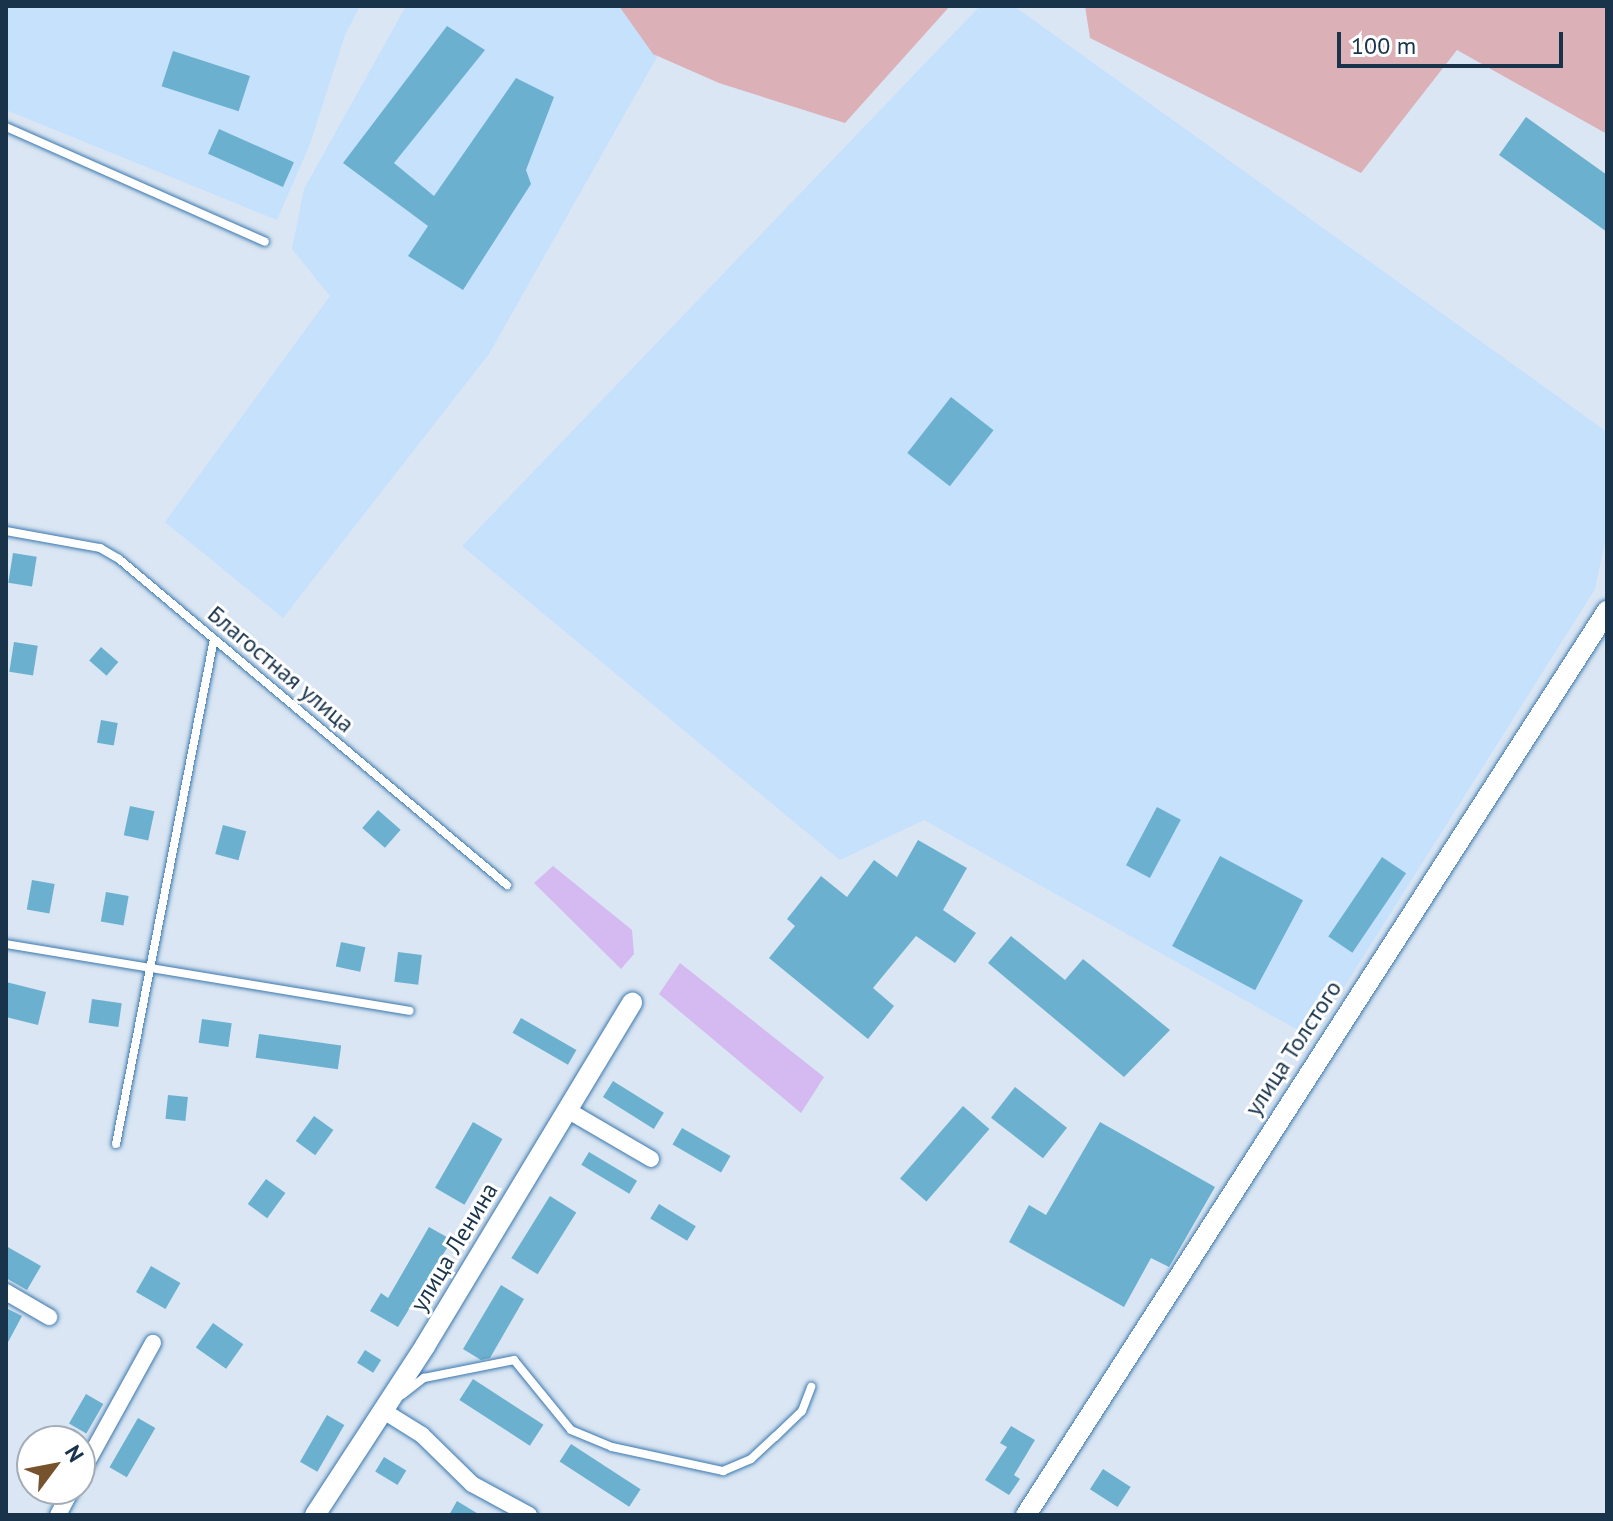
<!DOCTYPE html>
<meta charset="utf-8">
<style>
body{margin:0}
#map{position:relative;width:1613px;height:1521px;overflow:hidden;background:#dae6f3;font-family:"PT Sans",sans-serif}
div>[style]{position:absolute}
.built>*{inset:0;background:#c6e1fc}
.green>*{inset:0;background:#dbb0b7}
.water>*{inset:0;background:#d5b9f1}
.building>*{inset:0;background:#6bb1cf;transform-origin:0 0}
.roads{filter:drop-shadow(0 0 2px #3a78af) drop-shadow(0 0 2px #3a78af)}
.service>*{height:8px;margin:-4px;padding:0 4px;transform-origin:4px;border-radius:4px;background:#fff}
.minor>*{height:16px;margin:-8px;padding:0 8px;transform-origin:8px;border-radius:8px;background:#fff}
.tertiary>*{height:20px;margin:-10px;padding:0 10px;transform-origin:10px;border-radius:10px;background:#fff}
span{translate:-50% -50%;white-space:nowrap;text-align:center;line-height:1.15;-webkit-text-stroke:6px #fff;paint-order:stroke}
.street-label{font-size:24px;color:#19334b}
.frame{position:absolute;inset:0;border:8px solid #19334b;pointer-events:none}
.north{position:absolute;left:16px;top:1425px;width:80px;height:80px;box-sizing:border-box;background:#fff;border:2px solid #a3adb7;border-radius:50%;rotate:58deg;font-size:22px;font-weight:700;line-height:32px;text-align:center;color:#19334b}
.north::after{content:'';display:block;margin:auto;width:28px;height:36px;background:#76532c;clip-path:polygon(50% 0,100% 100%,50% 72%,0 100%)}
.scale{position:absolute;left:1337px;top:32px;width:226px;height:36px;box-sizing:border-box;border:4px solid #19334b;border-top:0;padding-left:10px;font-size:24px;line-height:28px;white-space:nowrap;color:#19334b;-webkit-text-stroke:6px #fff;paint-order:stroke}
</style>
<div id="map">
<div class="built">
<div style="clip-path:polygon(6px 6px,360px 6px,345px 35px,310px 144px,277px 220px,6px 110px)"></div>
<div style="clip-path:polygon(406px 6px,625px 6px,670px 34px,489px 354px,283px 618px,165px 522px,330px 296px,292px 249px,304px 189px)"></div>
<div style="clip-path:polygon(980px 6px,1014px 6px,1607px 432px,1607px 532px,1595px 589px,1312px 1038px,924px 820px,840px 860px,462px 546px)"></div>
</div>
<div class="green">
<div style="clip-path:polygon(619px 6px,950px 6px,845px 123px,719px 83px,653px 54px)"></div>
<div style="clip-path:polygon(1085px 6px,1607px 6px,1607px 134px,1457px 50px,1361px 173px,1090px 38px)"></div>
</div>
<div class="water">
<div style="clip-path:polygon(553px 866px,632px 930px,634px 954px,621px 969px,534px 883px)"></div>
<div style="clip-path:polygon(680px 963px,824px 1077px,801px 1113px,659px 994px)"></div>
</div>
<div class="building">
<div style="clip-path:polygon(447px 26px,485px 50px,394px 163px,434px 196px,516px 78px,554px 97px,526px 170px,531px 184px,463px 290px,408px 256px,428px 226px,343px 163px)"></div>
<div style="left:173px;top:51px;width:81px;height:37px;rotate:18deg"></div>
<div style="clip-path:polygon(1526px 117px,1607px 175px,1607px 232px,1499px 155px)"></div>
<div style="left:219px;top:129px;width:82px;height:27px;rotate:24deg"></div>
<div style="left:951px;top:397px;width:54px;height:71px;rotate:38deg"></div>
<div style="left:13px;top:553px;width:24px;height:30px;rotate:9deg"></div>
<div style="left:14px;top:642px;width:24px;height:30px;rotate:9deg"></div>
<div style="left:101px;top:647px;width:23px;height:18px;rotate:41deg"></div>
<div style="left:101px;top:720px;width:17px;height:23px;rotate:10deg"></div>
<div style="left:130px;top:806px;width:25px;height:30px;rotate:12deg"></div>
<div style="left:1157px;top:807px;width:27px;height:66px;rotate:28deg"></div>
<div style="left:378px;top:810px;width:30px;height:24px;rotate:41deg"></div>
<div style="left:223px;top:825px;width:24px;height:30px;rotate:15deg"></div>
<div style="clip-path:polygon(918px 840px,967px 868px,943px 910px,976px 933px,955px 963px,916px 936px,873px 988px,894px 1006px,868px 1039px,769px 958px,795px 926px,787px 919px,821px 876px,847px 897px,874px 860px,897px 877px)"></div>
<div style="left:1220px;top:856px;width:94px;height:102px;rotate:28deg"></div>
<div style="left:1382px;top:857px;width:29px;height:96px;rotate:34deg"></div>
<div style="left:32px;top:880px;width:23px;height:30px;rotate:10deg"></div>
<div style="left:106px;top:892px;width:23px;height:30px;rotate:10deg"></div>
<div style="clip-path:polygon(1011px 936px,1065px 980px,1083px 959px,1170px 1030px,1124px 1077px,988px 963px)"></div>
<div style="left:341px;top:942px;width:25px;height:25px;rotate:12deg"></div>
<div style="left:398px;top:952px;width:24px;height:30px;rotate:7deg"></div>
<div style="clip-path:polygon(6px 982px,46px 992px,38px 1025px,6px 1017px)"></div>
<div style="left:92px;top:999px;width:30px;height:24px;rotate:8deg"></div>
<div style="left:521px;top:1018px;width:64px;height:17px;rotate:30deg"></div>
<div style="left:202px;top:1019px;width:30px;height:24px;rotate:8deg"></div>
<div style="left:259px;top:1034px;width:83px;height:24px;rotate:8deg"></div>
<div style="left:613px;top:1081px;width:60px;height:19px;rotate:32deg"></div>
<div style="left:1015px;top:1087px;width:66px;height:39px;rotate:38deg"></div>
<div style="left:168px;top:1095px;width:20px;height:24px;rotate:6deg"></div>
<div style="left:963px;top:1106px;width:35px;height:96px;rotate:41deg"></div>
<div style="left:314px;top:1116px;width:24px;height:31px;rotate:36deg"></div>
<div style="left:473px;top:1122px;width:34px;height:76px;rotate:30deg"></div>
<div style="clip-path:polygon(1100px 1122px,1215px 1187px,1169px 1267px,1151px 1258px,1124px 1307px,1009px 1242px,1029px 1205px,1046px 1215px)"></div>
<div style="left:682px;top:1128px;width:56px;height:19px;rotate:30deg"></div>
<div style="left:589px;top:1152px;width:56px;height:15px;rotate:31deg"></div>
<div style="left:266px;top:1179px;width:24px;height:31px;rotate:36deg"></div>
<div style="left:550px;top:1196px;width:31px;height:73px;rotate:32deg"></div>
<div style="left:659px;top:1204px;width:43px;height:17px;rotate:31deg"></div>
<div style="clip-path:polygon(429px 1227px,452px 1240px,398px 1327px,370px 1311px,381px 1293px,388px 1298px)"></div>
<div style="clip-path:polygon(6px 1246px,41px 1266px,27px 1290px,6px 1278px)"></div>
<div style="left:151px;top:1266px;width:34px;height:30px;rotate:30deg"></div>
<div style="clip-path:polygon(501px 1285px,524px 1299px,490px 1358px,481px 1360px,463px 1349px)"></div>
<div style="clip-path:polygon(6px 1308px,22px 1316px,6px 1346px)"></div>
<div style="left:213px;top:1323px;width:37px;height:30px;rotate:35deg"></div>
<div style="left:365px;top:1350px;width:19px;height:15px;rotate:32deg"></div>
<div style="left:473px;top:1379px;width:84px;height:25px;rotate:33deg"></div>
<div style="left:86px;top:1394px;width:20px;height:34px;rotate:30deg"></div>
<div style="left:327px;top:1415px;width:20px;height:54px;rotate:30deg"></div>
<div style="left:138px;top:1418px;width:20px;height:57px;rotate:30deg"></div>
<div style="clip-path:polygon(1011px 1426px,1035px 1440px,1014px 1475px,1020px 1479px,1009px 1495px,985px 1480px,1007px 1447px,1000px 1443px)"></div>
<div style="left:571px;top:1444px;width:83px;height:21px;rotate:33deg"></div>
<div style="clip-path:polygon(32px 1446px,32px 1481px,17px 1472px)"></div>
<div style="left:384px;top:1457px;width:26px;height:17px;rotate:31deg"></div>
<div style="left:1103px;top:1469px;width:33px;height:24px;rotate:33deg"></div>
<div style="clip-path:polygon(457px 1501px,480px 1515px,449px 1515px)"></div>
</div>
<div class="roads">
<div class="service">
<div style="left:6px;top:127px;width:283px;rotate:23.9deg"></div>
<div style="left:6px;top:531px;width:96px;rotate:10.3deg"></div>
<div style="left:100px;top:548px;width:22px;rotate:30deg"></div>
<div style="left:119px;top:559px;width:507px;rotate:40.04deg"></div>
<div style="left:6px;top:944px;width:409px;rotate:9.4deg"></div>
<div style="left:116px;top:1144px;width:514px;rotate:-79.02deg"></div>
<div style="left:402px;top:1395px;width:28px;rotate:-38deg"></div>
<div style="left:424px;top:1378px;width:92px;rotate:-11.3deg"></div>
<div style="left:514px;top:1360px;width:90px;rotate:50.8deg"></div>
<div style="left:571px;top:1430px;width:44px;rotate:22.5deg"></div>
<div style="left:612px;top:1447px;width:114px;rotate:12.2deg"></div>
<div style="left:723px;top:1471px;width:30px;rotate:-23deg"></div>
<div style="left:751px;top:1459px;width:33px;rotate:-43deg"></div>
<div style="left:775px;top:1437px;width:37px;rotate:-44deg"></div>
<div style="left:802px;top:1411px;width:26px;rotate:-69deg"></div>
</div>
<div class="minor">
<div style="left:569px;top:1111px;width:95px;rotate:30.3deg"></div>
<div style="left:6px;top:1292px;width:50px;rotate:30.2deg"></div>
<div style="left:382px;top:1410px;width:47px;rotate:32deg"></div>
<div style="left:422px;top:1435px;width:70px;rotate:44.4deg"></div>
<div style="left:472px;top:1484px;width:65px;rotate:28.5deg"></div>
<div style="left:80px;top:1475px;width:151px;rotate:-61.1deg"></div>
<div style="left:58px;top:1515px;width:30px;rotate:-62deg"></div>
</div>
<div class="tertiary">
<div style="left:315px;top:1515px;width:202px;rotate:-56.9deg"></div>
<div style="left:425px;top:1346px;width:401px;rotate:-58.9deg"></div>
<div style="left:1026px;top:1515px;width:1075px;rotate:-57.27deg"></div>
</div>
</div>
<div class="street-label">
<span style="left:281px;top:669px;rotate:40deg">Благостная улица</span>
<span style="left:1293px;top:1048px;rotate:-57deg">улица Толстого</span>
<span style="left:454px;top:1247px;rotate:-59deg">улица Ленина</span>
</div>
<div class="frame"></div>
<div class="north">N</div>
<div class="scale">100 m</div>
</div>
